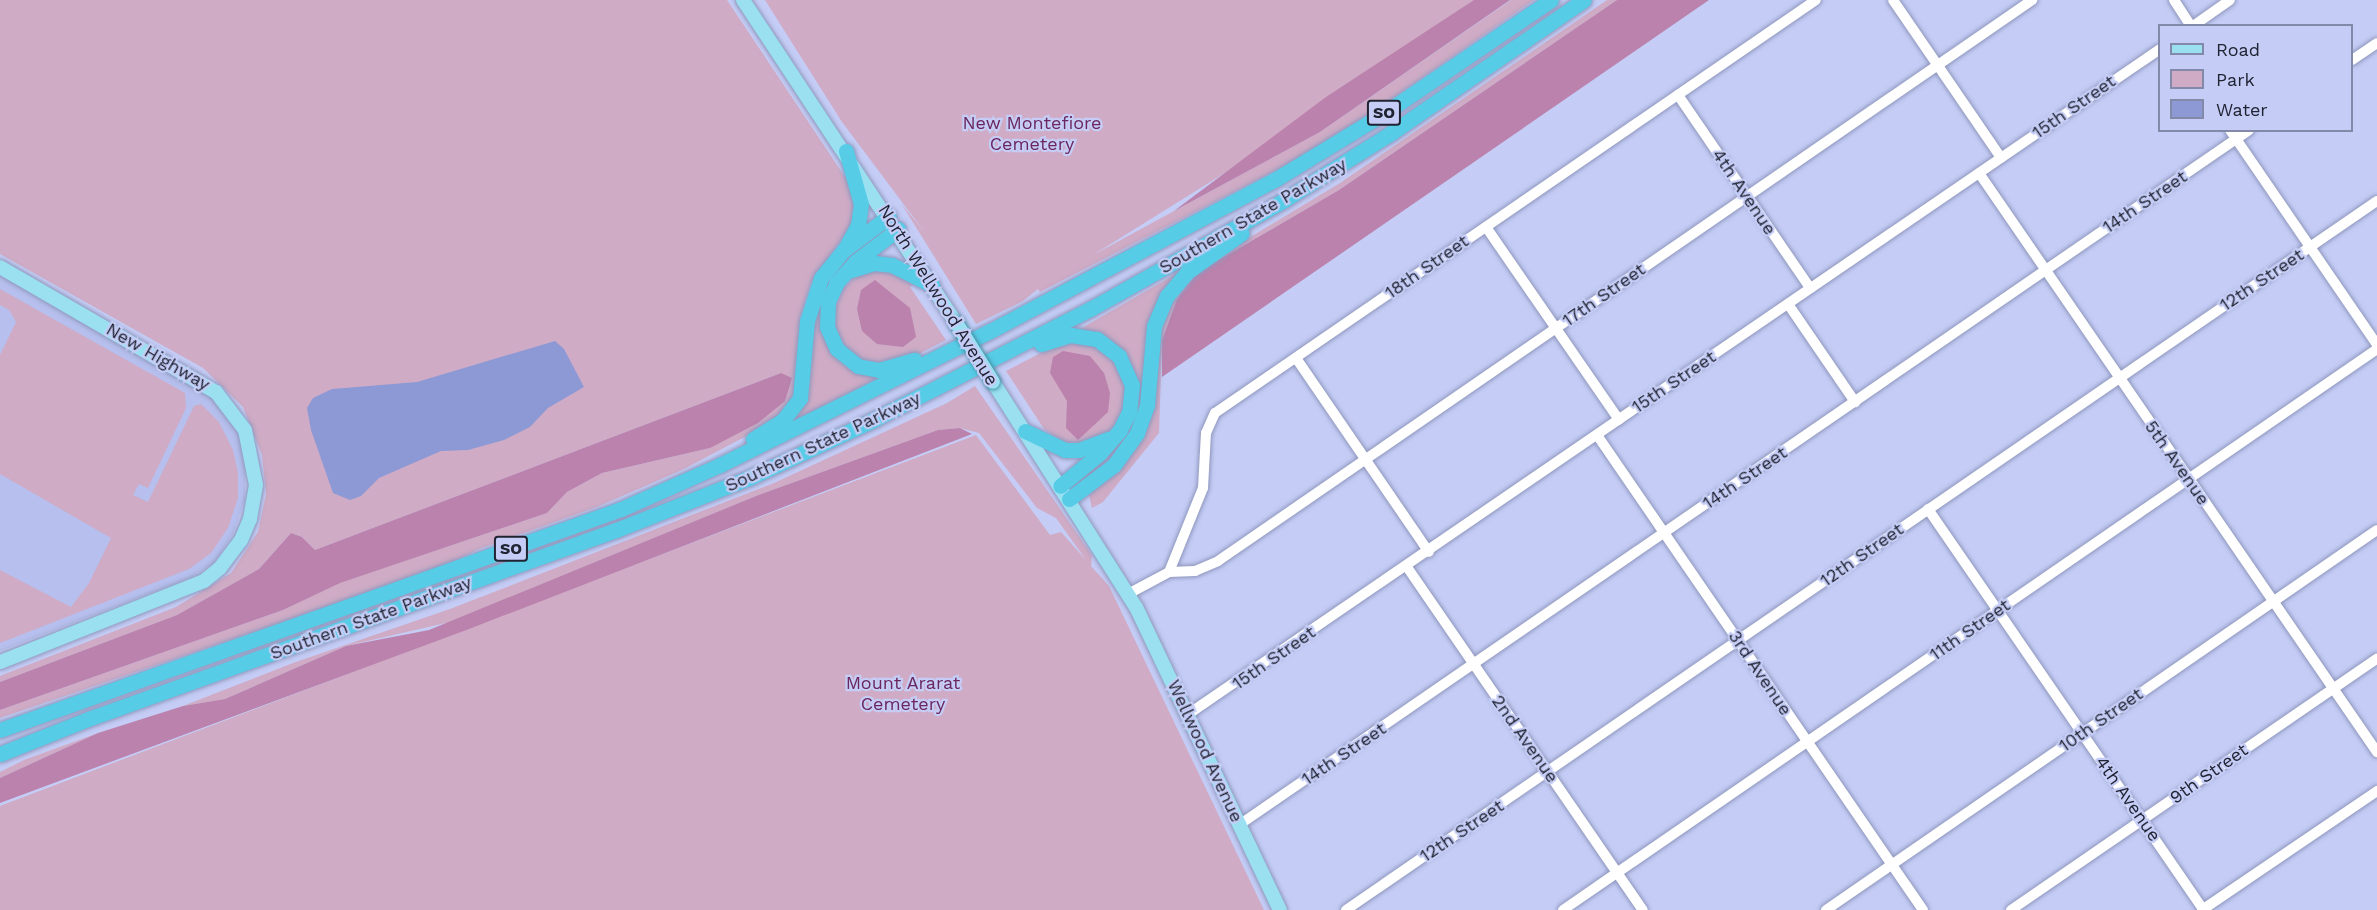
<!DOCTYPE html>
<style>
body{margin:0}
#map{position:relative;width:2377px;height:910px;overflow:hidden;background:#c5cdf6;font-family:"Work Sans",sans-serif}
div>[style]{position:absolute}
.built>*{inset:0;background:#b6bfed}
.green>*{inset:0;background:#cfabc5}
.forest>*{inset:0;background:#ba82ac}
.water>*{inset:0;background:#8d99d5}
.roads{filter:drop-shadow(0 0 2px #8f97bd) drop-shadow(0 0 2px #8f97bd)}
.minor>*{height:10px;margin:-5px;padding:0 5px;transform-origin:5px;border-radius:5px;background:#fff}
.major>*{height:14px;margin:-7px;padding:0 7px;transform-origin:7px;border-radius:7px;background:#9ae0f1}
.highway>*{height:15px;margin:-7.5px;padding:0 7.5px;transform-origin:7.5px;border-radius:7.5px;background:#57cce7}
.bridges{filter:drop-shadow(0 0 2px #4491a8) drop-shadow(0 0 2px #4491a8)}
.major-bridge>*{height:14px;margin:-7px;padding:0 7px;transform-origin:7px;border-radius:7px;background:#9ae0f1}
span{translate:-50% -50%;white-space:nowrap;text-align:center;line-height:1.15;-webkit-text-stroke:4.5px #c5cdf6;paint-order:stroke}
.shield-label span{padding:2px 4px;background:#c5cdf6;border:2px solid;border-radius:4px;-webkit-text-stroke-width:0}
.shield-label{font-size:16px;color:#202332;font-weight:700}
.street-label{font-size:18px;color:#202332}
.park-label{font-size:18px;color:#6a265d}
.legend{position:absolute;left:2158px;top:24px;width:195px;height:108px;box-sizing:border-box;background:#c5cdf6;border:2px solid #8389a8;margin:0;padding:8px 10px;list-style:none;font-size:18px;color:#202332}
.legend li{display:flex;align-items:center;gap:12px;height:30px}
.legend b{width:30px;border:2px solid #8389a8}
</style>
<div id="map">
<div class="built">
<div style="clip-path:polygon(0 275px,203px 389px,236px 425px,245px 461px,245px 499px,233px 534px,214px 563px,192px 577px,0 651px)"></div>
</div>
<div class="green">
<div style="clip-path:polygon(0 0,727px 0,851px 186px,858px 215px,810px 285px,800px 318px,800px 385px,777px 420px,682px 470px,597px 507px,479px 549px,434px 571px,0 718px,0 710px,283px 610px,339px 583px,547px 513px,567px 492px,602px 473px,710px 448px,781px 373px,315px 550px,302px 537px,291px 533px,259px 569px,177px 615px,0 682px,0 676px,176px 607px,231px 573px,258px 532px,266px 494px,262px 455px,243px 407px,203px 368px,0 254px)"></div>
<div style="clip-path:polygon(765px 0,1478px 0,1223px 174px,1093px 255px,1320px 132px,1511px 0,1534px 0,1354px 125px,1292px 162px,1040px 292px,1038px 289px,1023px 301px,976px 324px,901px 203px,926px 234px,842px 122px)"></div>
<div style="clip-path:polygon(1607px 0,1617px 0,1339px 190px,1198px 272px,1177px 299px,1162px 340px,1159px 433px,1103px 502px,1092px 508px,1089px 495px,1126px 461px,1150px 418px,1160px 328px,1166px 309px,1194px 271px,1340px 183px)"></div>
<div style="clip-path:polygon(879px 234px,847px 264px,826px 336px,880px 377px,795px 421px,810px 383px,808px 346px,821px 290px,845px 258px)"></div>
<div style="clip-path:polygon(879px 267px,897px 271px,914px 284px,910px 287px,946px 340px,915px 356px,871px 366px,848px 355px,836px 333px,834px 311px,843px 289px,859px 273px)"></div>
<div style="clip-path:polygon(1179px 272px,1166px 292px,1145px 401px,1116px 459px,1082px 483px,1081px 478px,1122px 439px,1134px 420px,1138px 400px,1131px 365px,1075px 332px)"></div>
<div style="clip-path:polygon(0 289px,185px 393px,186px 408px,148px 488px,139px 484px,133px 495px,148px 502px,194px 406px,201px 404px,219px 422px,233px 450px,238px 473px,238px 498px,228px 528px,211px 553px,189px 569px,0 643px,0 570px,71px 607px,89px 583px,111px 538px,0 474px,0 355px,16px 322px,9px 310px,0 305px)"></div>
<div style="clip-path:polygon(1080px 340px,1102px 346px,1117px 361px,1128px 397px,1122px 416px,1108px 434px,1072px 448px,1044px 429px,1006px 371px,1062px 342px)"></div>
<div style="clip-path:polygon(975px 386px,1092px 555px,1091px 566px,1109px 586px,1264px 910px,0 910px,0 806px,976px 435px,1050px 535px,1061px 532px,1086px 560px,1056px 518px,1037px 508px,979px 433px,960px 428px,938px 430px,756px 496px,450px 622px,346px 646px,225px 699px,183px 706px,293px 663px,450px 609px,774px 483px,947px 403px)"></div>
<div style="clip-path:polygon(98px 733px,0 778px,0 772px,24px 760px)"></div>
</div>
<div class="forest">
<div style="clip-path:polygon(1474px 0,1510px 0,1320px 132px,1174px 211px,1326px 97px)"></div>
<div style="clip-path:polygon(1617px 0,1709px 0,1162px 377px,1162px 340px,1177px 299px,1198px 272px,1339px 190px)"></div>
<div style="clip-path:polygon(875px 280px,910px 308px,916px 337px,903px 347px,877px 344px,862px 331px,857px 309px,861px 290px)"></div>
<div style="clip-path:polygon(1063px 351px,1090px 356px,1104px 373px,1110px 393px,1108px 412px,1078px 440px,1066px 428px,1067px 401px,1050px 373px,1053px 357px)"></div>
<div style="clip-path:polygon(781px 373px,792px 378px,785px 401px,758px 423px,710px 448px,602px 473px,567px 492px,547px 513px,340px 583px,283px 610px,0 710px,0 682px,177px 615px,259px 569px,291px 533px,302px 537px,315px 550px)"></div>
<div style="clip-path:polygon(960px 428px,972px 434px,469px 629px,0 803px,0 778px,98px 733px,183px 706px,225px 699px,346px 646px,429px 630px,756px 496px,938px 430px)"></div>
</div>
<div class="water">
<div style="clip-path:polygon(555px 341px,564px 349px,584px 387px,548px 408px,530px 427px,504px 440px,468px 450px,441px 451px,379px 478px,361px 496px,350px 500px,333px 493px,311px 430px,307px 408px,313px 398px,332px 389px,417px 382px)"></div>
</div>
<div class="roads">
<div class="minor">
<div style="left:1893px;top:0;width:191px;rotate:55.6deg"></div>
<div style="left:2174px;top:0;width:31px;rotate:57deg"></div>
<div style="left:2193px;top:26px;width:45px;rotate:-35.1deg"></div>
<div style="left:2352px;top:60px;width:30px;rotate:-34deg"></div>
<div style="left:1678px;top:95px;width:234px;rotate:55.6deg"></div>
<div style="left:2230px;top:130px;width:260px;rotate:55.6deg"></div>
<div style="left:1979px;top:173px;width:703px;rotate:55.5deg"></div>
<div style="left:1486px;top:227px;width:234px;rotate:55.4deg"></div>
<div style="left:1788px;top:304px;width:119px;rotate:55.6deg"></div>
<div style="left:1296px;top:358px;width:235px;rotate:55.6deg"></div>
<div style="left:1597px;top:435px;width:576px;rotate:55.54deg"></div>
<div style="left:1928px;top:509px;width:487px;rotate:55.5deg"></div>
<div style="left:1407px;top:567px;width:416px;rotate:55.5deg"></div>
<div style="left:1169px;top:572px;width:91px;rotate:-68deg"></div>
<div style="left:1203px;top:488px;width:55px;rotate:-86.9deg"></div>
<div style="left:1206px;top:433px;width:22px;rotate:-66deg"></div>
<div style="left:1215px;top:413px;width:729px;rotate:-34.5deg"></div>
<div style="left:1128px;top:594px;width:47px;rotate:-28.2deg"></div>
<div style="left:1169px;top:572px;width:26px;rotate:-2deg"></div>
<div style="left:1195px;top:571px;width:25px;rotate:-23deg"></div>
<div style="left:1218px;top:561px;width:989px;rotate:-34.57deg"></div>
<div style="left:1187px;top:715px;width:1179px;rotate:-34.39deg"></div>
<div style="left:1239px;top:825px;width:1226px;rotate:-34.53deg"></div>
<div style="left:1346px;top:910px;width:1251px;rotate:-34.52deg"></div>
<div style="left:1563px;top:910px;width:989px;rotate:-34.57deg"></div>
<div style="left:1826px;top:910px;width:669px;rotate:-34.59deg"></div>
<div style="left:2011px;top:910px;width:444px;rotate:-34.5deg"></div>
<div style="left:2202px;top:910px;width:212px;rotate:-34.2deg"></div>
</div>
<div class="major">
<div style="left:743px;top:0;width:388px;rotate:56.6deg"></div>
<div style="left:0;top:267px;width:250px;rotate:30.1deg"></div>
<div style="left:216px;top:392px;width:48px;rotate:52.7deg"></div>
<div style="left:245px;top:430px;width:56px;rotate:78.7deg"></div>
<div style="left:256px;top:485px;width:35px;rotate:100deg"></div>
<div style="left:250px;top:519px;width:23px;rotate:113deg"></div>
<div style="left:241px;top:540px;width:35px;rotate:127deg"></div>
<div style="left:220px;top:568px;width:21px;rotate:141deg"></div>
<div style="left:204px;top:581px;width:219px;rotate:158.3deg"></div>
<div style="left:993px;top:382px;width:267px;rotate:57.6deg"></div>
<div style="left:1136px;top:607px;width:335px;rotate:64.6deg"></div>
</div>
<div class="highway">
<div style="left:846px;top:151px;width:55px;rotate:74.2deg"></div>
<div style="left:861px;top:204px;width:21px;rotate:98deg"></div>
<div style="left:858px;top:225px;width:23px;rotate:119deg"></div>
<div style="left:898px;top:229px;width:53px;rotate:142.7deg"></div>
<div style="left:856px;top:261px;width:28px;rotate:132deg"></div>
<div style="left:837px;top:282px;width:21px;rotate:115deg"></div>
<div style="left:828px;top:301px;width:26px;rotate:92deg"></div>
<div style="left:827px;top:327px;width:24px;rotate:66deg"></div>
<div style="left:837px;top:349px;width:27px;rotate:39deg"></div>
<div style="left:858px;top:366px;width:21px;rotate:11deg"></div>
<div style="left:879px;top:370px;width:37px;rotate:-16deg"></div>
<div style="left:851px;top:270px;width:24px;rotate:-17deg"></div>
<div style="left:874px;top:263px;width:18px;rotate:6deg"></div>
<div style="left:892px;top:265px;width:45px;rotate:26.6deg"></div>
<div style="left:1041px;top:344px;width:31px;rotate:-17deg"></div>
<div style="left:1071px;top:335px;width:26px;rotate:9deg"></div>
<div style="left:1097px;top:339px;width:28px;rotate:38deg"></div>
<div style="left:1119px;top:356px;width:32px;rotate:66deg"></div>
<div style="left:1132px;top:385px;width:27px;rotate:96deg"></div>
<div style="left:1129px;top:412px;width:20px;rotate:117deg"></div>
<div style="left:1120px;top:430px;width:32px;rotate:131deg"></div>
<div style="left:1099px;top:454px;width:50px;rotate:140.6deg"></div>
<div style="left:1025px;top:431px;width:44px;rotate:25.4deg"></div>
<div style="left:1065px;top:450px;width:14px"></div>
<div style="left:1079px;top:450px;width:31px;rotate:-21deg"></div>
<div style="left:753px;top:439px;width:36px;rotate:-32deg"></div>
<div style="left:783px;top:420px;width:28px;rotate:-52deg"></div>
<div style="left:800px;top:398px;width:77px;rotate:-84.8deg"></div>
<div style="left:807px;top:321px;width:45px;rotate:-72deg"></div>
<div style="left:821px;top:278px;width:36px;rotate:-51deg"></div>
<div style="left:844px;top:250px;width:56px;rotate:-37.1deg"></div>
<div style="left:1069px;top:499px;width:56px;rotate:-37.1deg"></div>
<div style="left:1114px;top:465px;width:39px;rotate:-54deg"></div>
<div style="left:1137px;top:433px;width:30px;rotate:-70deg"></div>
<div style="left:1147px;top:405px;width:79px;rotate:-84.9deg"></div>
<div style="left:1154px;top:326px;width:33px;rotate:-67deg"></div>
<div style="left:1167px;top:296px;width:31px;rotate:-50deg"></div>
<div style="left:1187px;top:272px;width:67px;rotate:-35.3deg"></div>
<div style="left:0;top:730px;width:659px;rotate:-19.59deg"></div>
<div style="left:621px;top:509px;width:108px;rotate:-24deg"></div>
<div style="left:720px;top:465px;width:301px;rotate:-26.4deg"></div>
<div style="left:990px;top:331px;width:324px;rotate:-28deg"></div>
<div style="left:1276px;top:179px;width:125px;rotate:-31.3deg"></div>
<div style="left:1383px;top:114px;width:203px;rotate:-34.2deg"></div>
<div style="left:0;top:754px;width:95px;rotate:-21.7deg"></div>
<div style="left:88px;top:719px;width:561px;rotate:-19.7deg"></div>
<div style="left:616px;top:530px;width:145px;rotate:-21.4deg"></div>
<div style="left:751px;top:477px;width:135px;rotate:-25deg"></div>
<div style="left:873px;top:420px;width:244px;rotate:-27.1deg"></div>
<div style="left:1090px;top:309px;width:223px;rotate:-29.3deg"></div>
<div style="left:1284px;top:200px;width:126px;rotate:-32.1deg"></div>
<div style="left:1391px;top:133px;width:234px;rotate:-34.6deg"></div>
</div>
</div>
<div class="bridges">
<div class="major-bridge">
<div style="left:957px;top:324px;width:68px;rotate:58.2deg"></div>
</div>
</div>
<div class="shield-label">
<span style="left:1384px;top:113px">SO</span>
<span style="left:511px;top:549px">SO</span>
</div>
<div class="street-label">
<span style="left:2074px;top:107px;rotate:-35deg">15th Street</span>
<span style="left:1744px;top:192px;rotate:56deg">4th Avenue</span>
<span style="left:2145px;top:202px;rotate:-34deg">14th Street</span>
<span style="left:1253px;top:216px;rotate:-30deg">Southern State Parkway</span>
<span style="left:1427px;top:267px;rotate:-35deg">18th Street</span>
<span style="left:2262px;top:280px;rotate:-34deg">12th Street</span>
<span style="left:938px;top:295px;rotate:58deg">North Wellwood Avenue</span>
<span style="left:1604px;top:295px;rotate:-35deg">17th Street</span>
<span style="left:158px;top:357px;rotate:30deg">New Highway</span>
<span style="left:1674px;top:382px;rotate:-34deg">15th Street</span>
<span style="left:823px;top:442px;rotate:-25deg">Southern State Parkway</span>
<span style="left:2177px;top:463px;rotate:55deg">5th Avenue</span>
<span style="left:1745px;top:478px;rotate:-34deg">14th Street</span>
<span style="left:1862px;top:555px;rotate:-35deg">12th Street</span>
<span style="left:371px;top:618px;rotate:-20deg">Southern State Parkway</span>
<span style="left:1970px;top:630px;rotate:-35deg">11th Street</span>
<span style="left:1274px;top:658px;rotate:-35deg">15th Street</span>
<span style="left:1760px;top:673px;rotate:56deg">3rd Avenue</span>
<span style="left:2101px;top:720px;rotate:-35deg">10th Street</span>
<span style="left:1525px;top:739px;rotate:55deg">2nd Avenue</span>
<span style="left:1205px;top:751px;rotate:65deg">Wellwood Avenue</span>
<span style="left:1344px;top:754px;rotate:-34deg">14th Street</span>
<span style="left:2209px;top:774px;rotate:-35deg">9th Street</span>
<span style="left:2128px;top:799px;rotate:55deg">4th Avenue</span>
<span style="left:1462px;top:831px;rotate:-34deg">12th Street</span>
</div>
<div class="park-label">
<span style="left:1032px;top:134px">New Montefiore<br>Cemetery</span>
<span style="left:903px;top:694px">Mount Ararat<br>Cemetery</span>
</div>
<ul class="legend">
<li><b style="height:8px;background:#9ae0f1"></b>Road</li>
<li><b style="height:16px;background:#cfabc5"></b>Park</li>
<li><b style="height:16px;background:#8d99d5"></b>Water</li>
</ul>
</div>
